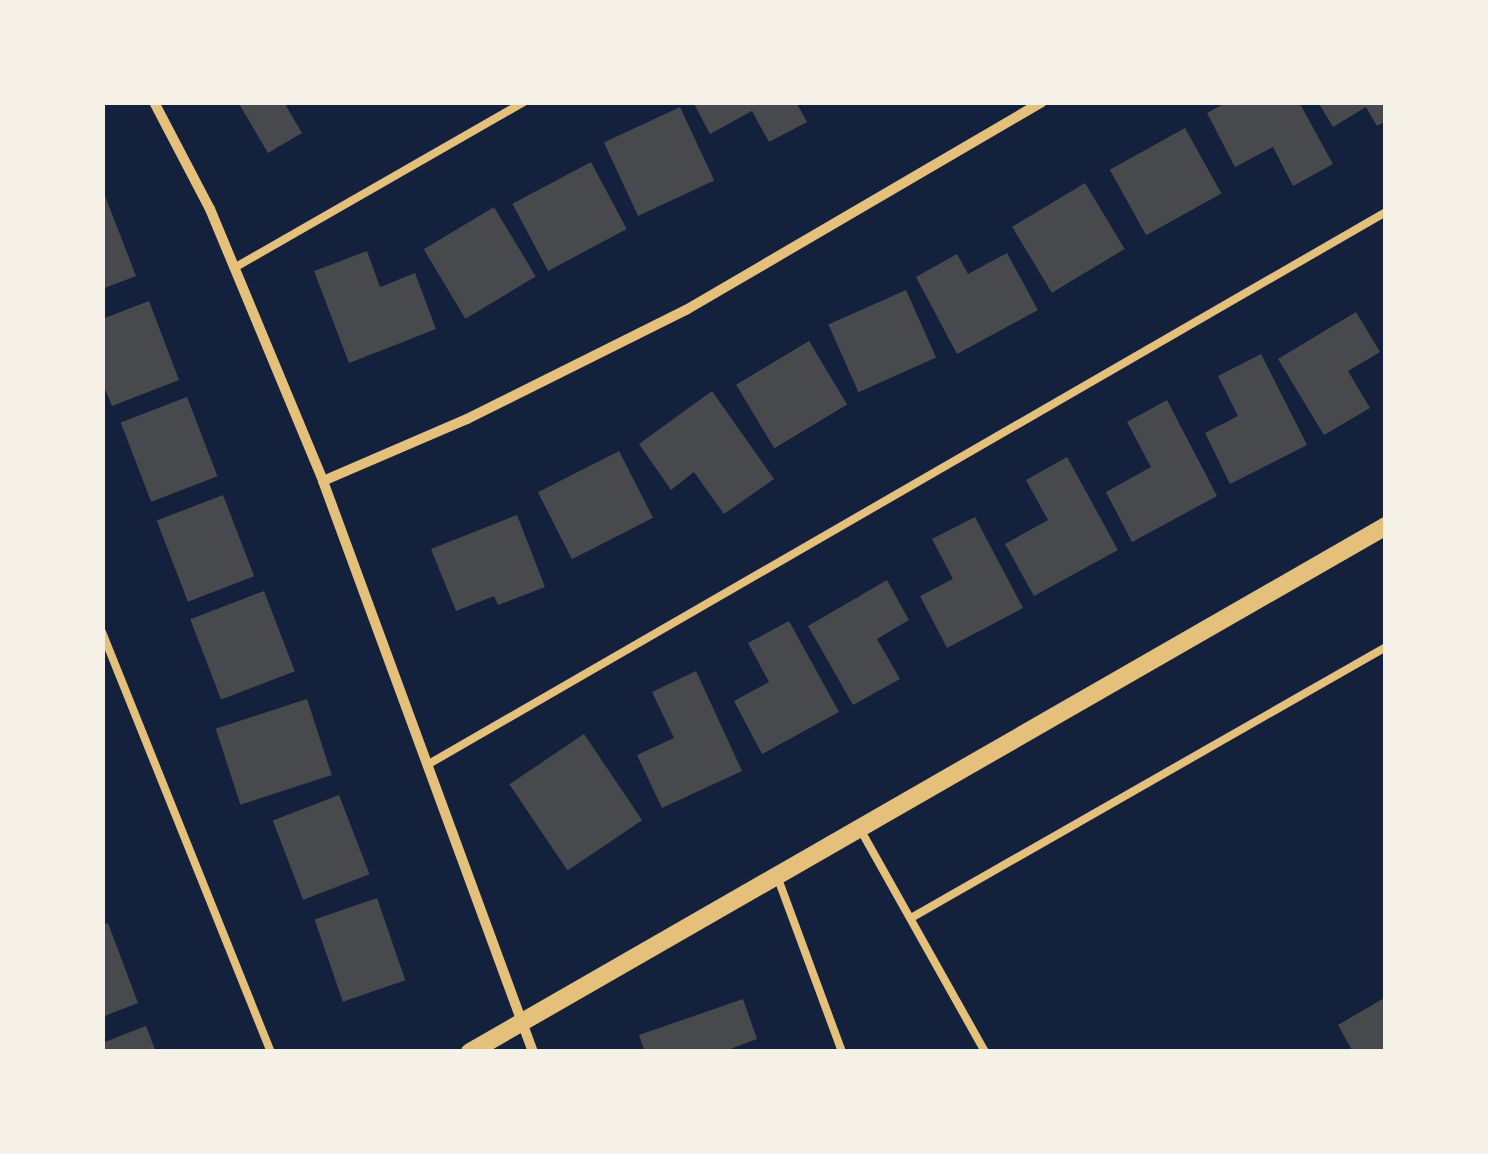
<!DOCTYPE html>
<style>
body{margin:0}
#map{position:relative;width:1488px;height:1154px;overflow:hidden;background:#14213d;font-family:"DM Sans",sans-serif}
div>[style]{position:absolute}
.building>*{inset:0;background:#48494c;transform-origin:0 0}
.service>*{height:8px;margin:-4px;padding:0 4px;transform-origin:4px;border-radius:4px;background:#e5c07b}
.minor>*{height:10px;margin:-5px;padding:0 5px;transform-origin:5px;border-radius:5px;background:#e5c07b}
.tertiary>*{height:18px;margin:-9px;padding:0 9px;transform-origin:9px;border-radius:9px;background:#e5c07b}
span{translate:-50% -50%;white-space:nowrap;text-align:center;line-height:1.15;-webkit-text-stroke:9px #f6f1e7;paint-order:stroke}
.frame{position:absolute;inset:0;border:105px solid #f6f1e7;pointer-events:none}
</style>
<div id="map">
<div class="building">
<div style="clip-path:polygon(238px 102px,292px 102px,286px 106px,302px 133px,268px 153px)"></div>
<div style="clip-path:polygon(693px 102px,796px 102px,807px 122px,769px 142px,752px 111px,710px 134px)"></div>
<div style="clip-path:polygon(1227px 102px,1299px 102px,1333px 164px,1293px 186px,1273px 147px,1235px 167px,1207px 113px)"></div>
<div style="clip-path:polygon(1318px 102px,1386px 102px,1386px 121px,1377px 126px,1366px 107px,1333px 127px)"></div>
<div style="left:680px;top:107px;width:81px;height:84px;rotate:65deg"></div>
<div style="left:1185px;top:128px;width:75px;height:86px;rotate:61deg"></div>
<div style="left:591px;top:162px;width:76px;height:89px;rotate:62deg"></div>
<div style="left:1085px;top:183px;width:77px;height:85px;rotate:59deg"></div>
<div style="clip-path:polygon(102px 188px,136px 276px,102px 289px)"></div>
<div style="left:494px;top:207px;width:81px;height:82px;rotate:59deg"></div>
<div style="clip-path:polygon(367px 251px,380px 287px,415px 273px,436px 329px,349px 363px,314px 271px)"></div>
<div style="clip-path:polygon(1007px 253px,1038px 310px,957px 354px,916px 277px,957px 254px,968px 274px)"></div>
<div style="left:906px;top:290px;width:74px;height:85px;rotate:66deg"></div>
<div style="clip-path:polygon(149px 301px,179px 380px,112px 406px,102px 382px,102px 319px)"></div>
<div style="clip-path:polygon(1356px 312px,1380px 352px,1348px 371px,1370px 408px,1324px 435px,1278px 359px)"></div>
<div style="left:809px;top:341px;width:74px;height:85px;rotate:59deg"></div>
<div style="clip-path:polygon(1261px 354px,1307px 445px,1230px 484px,1205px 433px,1238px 416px,1218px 376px)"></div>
<div style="clip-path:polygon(712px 391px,774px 479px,724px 514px,694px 472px,671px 490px,639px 444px)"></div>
<div style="left:187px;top:397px;width:85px;height:71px;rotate:69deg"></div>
<div style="clip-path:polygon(1167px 400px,1217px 496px,1132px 542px,1106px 492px,1151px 467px,1127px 422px)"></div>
<div style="left:619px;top:451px;width:75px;height:91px;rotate:63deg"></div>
<div style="clip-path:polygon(1067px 457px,1118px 550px,1034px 596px,1005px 544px,1048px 520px,1026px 480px)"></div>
<div style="left:223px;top:495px;width:87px;height:71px;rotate:69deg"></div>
<div style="clip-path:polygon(517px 515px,545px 587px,498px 605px,494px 596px,456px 611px,431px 549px)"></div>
<div style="clip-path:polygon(975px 517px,1023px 608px,947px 648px,920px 596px,953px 579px,932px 539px)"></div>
<div style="clip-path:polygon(887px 580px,909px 620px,877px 639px,900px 679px,853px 705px,808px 626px)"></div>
<div style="left:264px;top:591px;width:86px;height:79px;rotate:69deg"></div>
<div style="clip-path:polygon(789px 621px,839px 712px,762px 754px,734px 701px,769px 682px,748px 643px)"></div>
<div style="clip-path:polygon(696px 671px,742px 771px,662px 808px,637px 755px,674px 738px,652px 692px)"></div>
<div style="left:307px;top:699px;width:80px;height:96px;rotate:72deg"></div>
<div style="left:584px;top:734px;width:104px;height:90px;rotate:56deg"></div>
<div style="left:339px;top:795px;width:85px;height:71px;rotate:69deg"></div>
<div style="left:377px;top:898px;width:87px;height:66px;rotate:71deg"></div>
<div style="clip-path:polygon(108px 923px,138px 1003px,102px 1017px,102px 925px)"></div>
<div style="clip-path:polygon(1386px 997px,1386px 1052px,1353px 1052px,1338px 1025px)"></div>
<div style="clip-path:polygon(743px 999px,757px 1039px,722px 1052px,645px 1052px,639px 1035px)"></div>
<div style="clip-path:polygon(146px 1026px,156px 1052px,102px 1052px,102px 1043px)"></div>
</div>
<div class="service">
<div style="left:234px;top:268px;width:334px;rotate:-29.8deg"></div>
<div style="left:102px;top:632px;width:453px;rotate:68.1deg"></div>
<div style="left:427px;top:765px;width:1107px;rotate:-29.97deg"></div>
<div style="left:860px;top:829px;width:256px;rotate:60.7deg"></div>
<div style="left:777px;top:876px;width:188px;rotate:69.7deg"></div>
<div style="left:911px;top:918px;width:547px;rotate:-29.71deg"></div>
</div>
<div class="minor">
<div style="left:154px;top:102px;width:121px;rotate:62.4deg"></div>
<div style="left:210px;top:209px;width:295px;rotate:67.4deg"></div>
<div style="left:323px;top:481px;width:608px;rotate:69.81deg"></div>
<div style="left:323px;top:481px;width:157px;rotate:-23.3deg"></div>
<div style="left:467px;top:419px;width:245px;rotate:-26.5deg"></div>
<div style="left:686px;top:310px;width:412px;rotate:-30.3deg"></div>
</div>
<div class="tertiary">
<div style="left:470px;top:1052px;width:1056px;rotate:-29.87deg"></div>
</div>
<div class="frame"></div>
</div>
